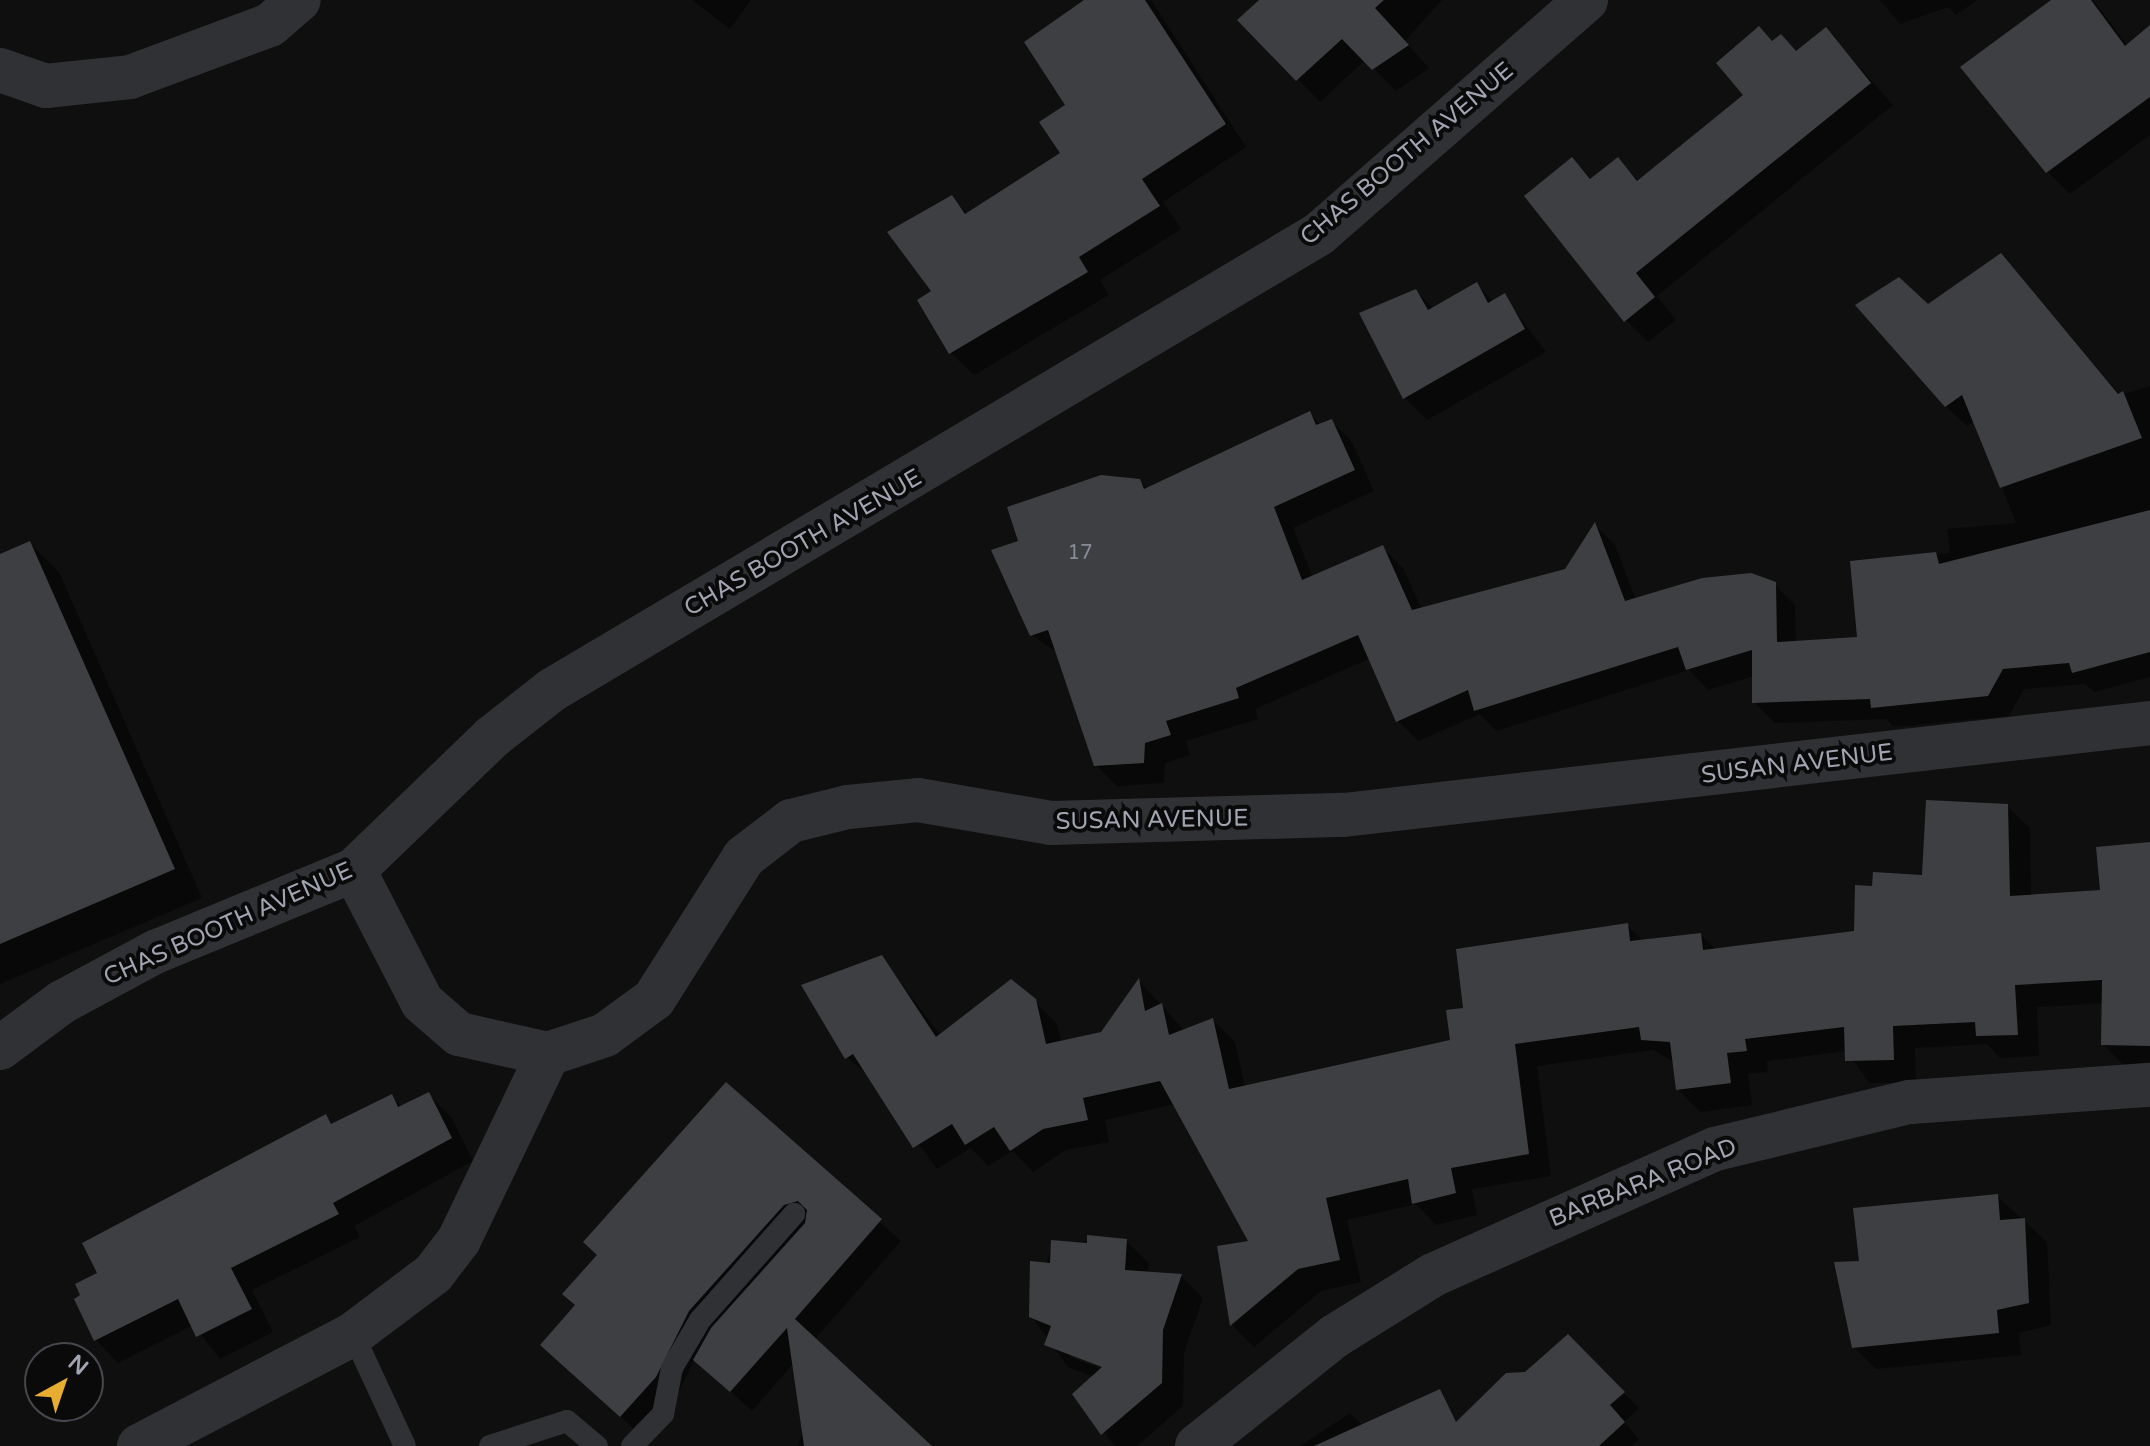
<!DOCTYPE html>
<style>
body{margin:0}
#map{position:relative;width:2150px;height:1446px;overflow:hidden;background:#0f0f10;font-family:"Varela Round",sans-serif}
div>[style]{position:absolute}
.shadow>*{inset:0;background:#0007}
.building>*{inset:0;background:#3e3f43}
.service>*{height:22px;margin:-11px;padding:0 11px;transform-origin:11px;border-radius:11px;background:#303135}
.minor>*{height:44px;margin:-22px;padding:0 22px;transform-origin:22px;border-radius:22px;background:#303135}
span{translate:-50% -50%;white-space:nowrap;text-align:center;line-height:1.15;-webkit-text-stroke:8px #0a0a0b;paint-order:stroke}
.number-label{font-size:20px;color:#888c96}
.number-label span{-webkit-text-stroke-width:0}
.street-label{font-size:24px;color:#a1a5b1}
.north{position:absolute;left:24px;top:1342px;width:80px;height:80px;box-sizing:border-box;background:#0a0a0b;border:2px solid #46484d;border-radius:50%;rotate:40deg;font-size:22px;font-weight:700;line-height:32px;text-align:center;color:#a1a5b1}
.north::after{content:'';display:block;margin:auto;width:28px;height:36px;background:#e7ad31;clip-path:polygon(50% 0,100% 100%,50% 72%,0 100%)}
</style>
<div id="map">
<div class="shadow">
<div style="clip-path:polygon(692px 0,751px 0,730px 29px)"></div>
<div style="clip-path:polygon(1087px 0,1151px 0,1246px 147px,1163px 202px,1181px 229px,1100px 280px,1109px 295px,974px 375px,951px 353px,934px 292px,951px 197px,968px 214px,1062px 154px,1068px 106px,1027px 42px)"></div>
<div style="clip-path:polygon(1262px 0,1442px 0,1405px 41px,1429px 68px,1396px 91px,1365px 60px,1320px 102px,1240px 20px)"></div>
<div style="clip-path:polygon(1880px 0,1977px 0,1956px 15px,1948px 7px,1900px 24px)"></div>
<div style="clip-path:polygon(2054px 0,2093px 0,2150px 75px,2150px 135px,2070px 194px,2047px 171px)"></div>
<div style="clip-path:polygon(1825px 29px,1893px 105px,1657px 296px,1676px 320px,1648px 342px,1626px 320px,1572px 159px,1593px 180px,1618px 160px,1640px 182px)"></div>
<div style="clip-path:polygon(2001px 255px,2120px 395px,2150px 386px,2150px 677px,2094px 692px,2085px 684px,2024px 689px,2009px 716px,1894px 727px,1886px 719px,1775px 723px,1754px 702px,1754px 676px,1708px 690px,1689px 670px,1496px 731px,1480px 714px,1418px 741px,1398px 721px,1371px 658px,1255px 709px,1258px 719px,1186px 741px,1190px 755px,1165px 763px,1164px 783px,1117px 786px,1096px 765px,1058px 653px,1032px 635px,1021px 542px,1139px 481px,1148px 489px,1310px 414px,1321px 425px,1332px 421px,1352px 442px,1374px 491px,1293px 528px,1313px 578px,1383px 548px,1403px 568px,1422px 610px,1566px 571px,1595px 525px,1615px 545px,1636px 600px,1774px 584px,1795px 605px,1796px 643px,1859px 639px,1853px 563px,1950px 553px,1947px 529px,2016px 523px,1975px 420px,1967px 426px,1946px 406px,1928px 306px)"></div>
<div style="clip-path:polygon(1476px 284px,1494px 302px,1504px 296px,1546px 352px,1427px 420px,1405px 398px,1361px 314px,1416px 291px,1434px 309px)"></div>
<div style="clip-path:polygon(30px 544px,59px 572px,202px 898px,0 984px,0 556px)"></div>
<div style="clip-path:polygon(2007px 806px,2030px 828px,2031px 896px,2102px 892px,2150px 846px,2150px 1067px,2125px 1067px,2103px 1044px,2104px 1003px,2037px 1007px,2039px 1056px,2000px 1058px,1987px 1044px,1915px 1048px,1916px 1082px,1869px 1083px,1847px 1051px,1767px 1061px,1768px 1072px,1748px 1074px,1752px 1105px,1700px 1112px,1678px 1089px,1674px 1062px,1653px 1050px,1537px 1066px,1551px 1176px,1472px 1189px,1477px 1215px,1436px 1225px,1416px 1204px,1347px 1220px,1361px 1282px,1321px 1291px,1254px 1347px,1232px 1325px,1219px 1248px,1251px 1242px,1175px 1104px,1105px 1120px,1109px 1142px,1066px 1150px,1033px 1172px,1013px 1151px,988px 1166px,971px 1148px,937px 1169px,871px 1078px,847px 1057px,881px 957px,941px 1036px,1034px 1001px,1057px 1024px,1062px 1043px,1103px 1034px,1139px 981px,1185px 1031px,1213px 1020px,1235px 1042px,1245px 1088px,1452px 1041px,1465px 1009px,1628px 926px,1644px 942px,1701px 935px,1716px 950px,1856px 933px,1874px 888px,1924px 877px)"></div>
<div style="clip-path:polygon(726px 1085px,901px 1241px,815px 1339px,929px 1446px,798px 1446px,803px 1429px,794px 1363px,752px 1411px,695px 1359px,676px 1397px,642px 1436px,563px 1365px,599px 1255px)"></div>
<div style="clip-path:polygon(428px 1094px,451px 1117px,473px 1161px,354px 1226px,360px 1237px,252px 1290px,273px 1332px,220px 1359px,193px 1325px,118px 1363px,96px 1340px,76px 1300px,99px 1273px,326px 1117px,334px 1125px,391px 1097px,402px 1107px)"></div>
<div style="clip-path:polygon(1997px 1196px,2047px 1242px,2051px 1325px,2019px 1333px,2021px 1355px,1876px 1369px,1854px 1347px,1862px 1263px)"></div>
<div style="clip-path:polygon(evenodd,1126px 1241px,1149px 1263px,1148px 1273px,1181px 1276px,1203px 1298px,1184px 1353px,1183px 1406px,1137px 1446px,1115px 1446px,1075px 1395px,1094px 1377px,1068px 1367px,1031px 1316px,1053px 1242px,1126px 1241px,1070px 1353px,1112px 1369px,1110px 1372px,1070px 1357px,1070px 1353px)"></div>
<div style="clip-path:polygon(1568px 1337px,1639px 1408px,1624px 1422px,1639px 1439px,1631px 1446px,1521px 1446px,1526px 1374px)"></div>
<div style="clip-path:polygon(1350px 1413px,1363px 1426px,1462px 1446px,1300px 1446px)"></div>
</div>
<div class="building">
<div style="clip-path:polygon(1084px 0,1145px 0,1226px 124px,1142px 179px,1160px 206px,1079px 257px,1088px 272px,949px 354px,917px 300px,931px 291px,887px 232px,952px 195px,965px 214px,1060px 153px,1039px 122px,1065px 105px,1024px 42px)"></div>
<div style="clip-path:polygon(1259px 0,1384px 0,1375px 8px,1409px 45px,1372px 70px,1342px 39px,1296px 81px,1237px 20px)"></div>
<div style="clip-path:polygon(2051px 0,2091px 0,2125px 46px,2150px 25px,2150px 97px,2046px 173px,1960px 67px)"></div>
<div style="clip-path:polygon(1759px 26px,1772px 41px,1781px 34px,1796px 51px,1826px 27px,1871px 83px,1636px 273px,1655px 297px,1624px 322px,1524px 196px,1572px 157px,1590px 179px,1618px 157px,1637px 181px,1743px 95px,1716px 63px)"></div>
<div style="clip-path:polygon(2001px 253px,2118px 394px,2123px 391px,2142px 438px,2000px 488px,1962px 395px,1945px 407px,1855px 305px,1899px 277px,1928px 304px)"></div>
<div style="clip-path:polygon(1477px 282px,1488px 303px,1505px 293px,1525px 329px,1403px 399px,1359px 313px,1416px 289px,1428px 310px)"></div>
<div style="clip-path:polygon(1310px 411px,1316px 425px,1332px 419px,1355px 470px,1274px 507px,1302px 580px,1383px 545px,1412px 610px,1565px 569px,1595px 522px,1625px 601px,1702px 578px,1751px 573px,1776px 582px,1777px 642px,1857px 637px,1850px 561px,1936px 552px,1939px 564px,2150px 510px,2150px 652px,2072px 673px,2069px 663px,2003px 669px,1988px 696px,1871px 708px,1870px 699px,1752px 703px,1752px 650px,1686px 670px,1678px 647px,1474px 711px,1468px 690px,1396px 722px,1358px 635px,1236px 688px,1239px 698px,1166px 721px,1171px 735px,1145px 743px,1144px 763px,1094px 766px,1048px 630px,1030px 636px,991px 550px,1018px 541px,1007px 507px,1101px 475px,1140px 479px,1144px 489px)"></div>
<div style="clip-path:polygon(30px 541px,175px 869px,0 944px,0 554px)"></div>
<div style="clip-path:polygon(1926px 800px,2008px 804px,2010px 896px,2100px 890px,2096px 847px,2150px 842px,2150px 1046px,2101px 1045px,2102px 980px,2015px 985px,2018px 1035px,1976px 1036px,1975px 1022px,1893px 1026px,1894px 1060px,1845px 1061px,1844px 1027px,1745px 1039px,1747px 1051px,1727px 1053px,1731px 1083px,1676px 1090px,1670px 1042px,1641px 1040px,1639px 1027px,1515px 1044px,1529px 1154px,1451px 1168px,1456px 1193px,1412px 1204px,1408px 1179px,1326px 1198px,1340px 1260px,1298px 1269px,1230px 1326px,1217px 1246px,1248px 1241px,1160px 1081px,1083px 1098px,1088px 1120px,1043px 1129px,1010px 1151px,994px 1127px,965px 1145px,952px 1124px,913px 1148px,853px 1054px,845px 1059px,801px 985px,882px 955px,936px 1037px,1011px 979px,1036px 999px,1046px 1044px,1101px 1032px,1139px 978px,1145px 1011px,1162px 1003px,1169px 1035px,1213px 1018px,1229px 1089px,1450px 1040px,1446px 1010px,1463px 1008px,1456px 949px,1628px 923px,1630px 941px,1701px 933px,1703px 950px,1854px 931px,1855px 885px,1872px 886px,1873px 872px,1922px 875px)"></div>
<div style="clip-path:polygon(726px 1082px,882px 1219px,795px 1319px,932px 1446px,804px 1446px,787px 1328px,730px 1392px,693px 1360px,711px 1328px,805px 1223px,807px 1210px,798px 1201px,784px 1205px,689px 1311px,656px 1377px,620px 1417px,540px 1345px,575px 1305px,562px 1294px,597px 1255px,583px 1242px)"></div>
<div style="clip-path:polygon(429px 1092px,452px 1138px,333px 1203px,339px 1214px,231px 1268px,252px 1309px,196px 1337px,178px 1299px,94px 1341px,74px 1299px,80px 1295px,75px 1284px,97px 1273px,82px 1243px,326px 1114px,331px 1124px,392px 1094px,398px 1107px)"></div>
<div style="clip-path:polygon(1998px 1194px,2000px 1220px,2025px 1218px,2029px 1303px,1997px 1310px,1999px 1333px,1852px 1348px,1834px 1262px,1859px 1261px,1853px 1208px)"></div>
<div style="clip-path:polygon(1087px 1235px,1127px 1239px,1125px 1270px,1182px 1274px,1163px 1330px,1162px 1383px,1101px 1435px,1072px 1394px,1102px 1367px,1044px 1345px,1051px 1326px,1029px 1317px,1030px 1261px,1050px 1263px,1051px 1240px,1087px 1243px)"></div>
<div style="clip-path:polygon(1568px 1334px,1625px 1392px,1610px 1405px,1625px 1422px,1599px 1446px,1314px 1446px,1440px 1389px,1456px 1422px,1506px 1373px,1525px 1372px)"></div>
</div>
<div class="service">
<div style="left:353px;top:1334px;width:123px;rotate:65.1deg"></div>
<div style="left:490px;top:1446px;width:81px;rotate:-18deg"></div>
<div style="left:567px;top:1421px;width:39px;rotate:40deg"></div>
<div style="left:632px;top:1446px;width:45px;rotate:-45.9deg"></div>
<div style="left:663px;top:1414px;width:47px;rotate:-78.9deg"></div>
<div style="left:672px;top:1368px;width:56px;rotate:-59.7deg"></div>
<div style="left:700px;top:1320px;width:142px;rotate:-48.4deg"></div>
</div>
<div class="minor">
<div style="left:0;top:70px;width:49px;rotate:19.2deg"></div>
<div style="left:46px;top:86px;width:84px;rotate:-6.1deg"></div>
<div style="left:130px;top:77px;width:149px;rotate:-20.4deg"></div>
<div style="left:270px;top:25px;width:38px;rotate:-41deg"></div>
<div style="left:354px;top:870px;width:148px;rotate:62.7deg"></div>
<div style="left:422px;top:1002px;width:49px;rotate:40.9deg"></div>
<div style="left:459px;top:1034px;width:91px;rotate:12.7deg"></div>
<div style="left:548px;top:1054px;width:60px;rotate:-18.4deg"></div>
<div style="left:605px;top:1035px;width:61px;rotate:-36.3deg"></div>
<div style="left:654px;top:999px;width:168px;rotate:-57.6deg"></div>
<div style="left:744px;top:857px;width:59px;rotate:-37.5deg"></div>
<div style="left:791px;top:821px;width:59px;rotate:-13.8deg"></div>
<div style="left:848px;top:807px;width:70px;rotate:-5.7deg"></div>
<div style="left:918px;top:800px;width:135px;rotate:9.8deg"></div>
<div style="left:1051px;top:823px;width:293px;rotate:-1.6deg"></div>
<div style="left:1344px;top:815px;width:811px;rotate:-6.51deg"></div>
<div style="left:0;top:1048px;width:77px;rotate:-36.6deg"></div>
<div style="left:62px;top:1002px;width:106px;rotate:-28.3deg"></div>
<div style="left:155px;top:952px;width:215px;rotate:-22.4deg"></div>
<div style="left:354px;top:870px;width:192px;rotate:-43.9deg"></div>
<div style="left:492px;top:737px;width:76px;rotate:-38.1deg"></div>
<div style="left:552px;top:690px;width:892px;rotate:-30.73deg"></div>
<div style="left:1319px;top:234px;width:355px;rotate:-41.2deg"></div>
<div style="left:139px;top:1446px;width:242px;rotate:-27.6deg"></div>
<div style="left:353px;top:1334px;width:100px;rotate:-36.9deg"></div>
<div style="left:433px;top:1274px;width:43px;rotate:-52.6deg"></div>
<div style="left:459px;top:1240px;width:206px;rotate:-64.4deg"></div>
<div style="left:1197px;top:1446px;width:176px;rotate:-38.6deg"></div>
<div style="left:1335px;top:1336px;width:115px;rotate:-31.9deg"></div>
<div style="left:1433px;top:1275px;width:309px;rotate:-24.1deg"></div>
<div style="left:1715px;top:1149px;width:201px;rotate:-13.6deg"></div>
<div style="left:1910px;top:1102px;width:241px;rotate:-4.1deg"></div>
</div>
<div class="number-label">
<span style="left:1080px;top:553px">17</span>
</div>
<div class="street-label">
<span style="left:1407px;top:154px;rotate:-40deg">CHAS BOOTH AVENUE</span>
<span style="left:803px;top:543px;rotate:-30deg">CHAS BOOTH AVENUE</span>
<span style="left:1797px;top:764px;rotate:-7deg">SUSAN AVENUE</span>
<span style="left:1152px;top:820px;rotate:-1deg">SUSAN AVENUE</span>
<span style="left:228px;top:924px;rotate:-24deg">CHAS BOOTH AVENUE</span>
<span style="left:1643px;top:1183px;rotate:-22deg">BARBARA ROAD</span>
</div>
<div class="north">N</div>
</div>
